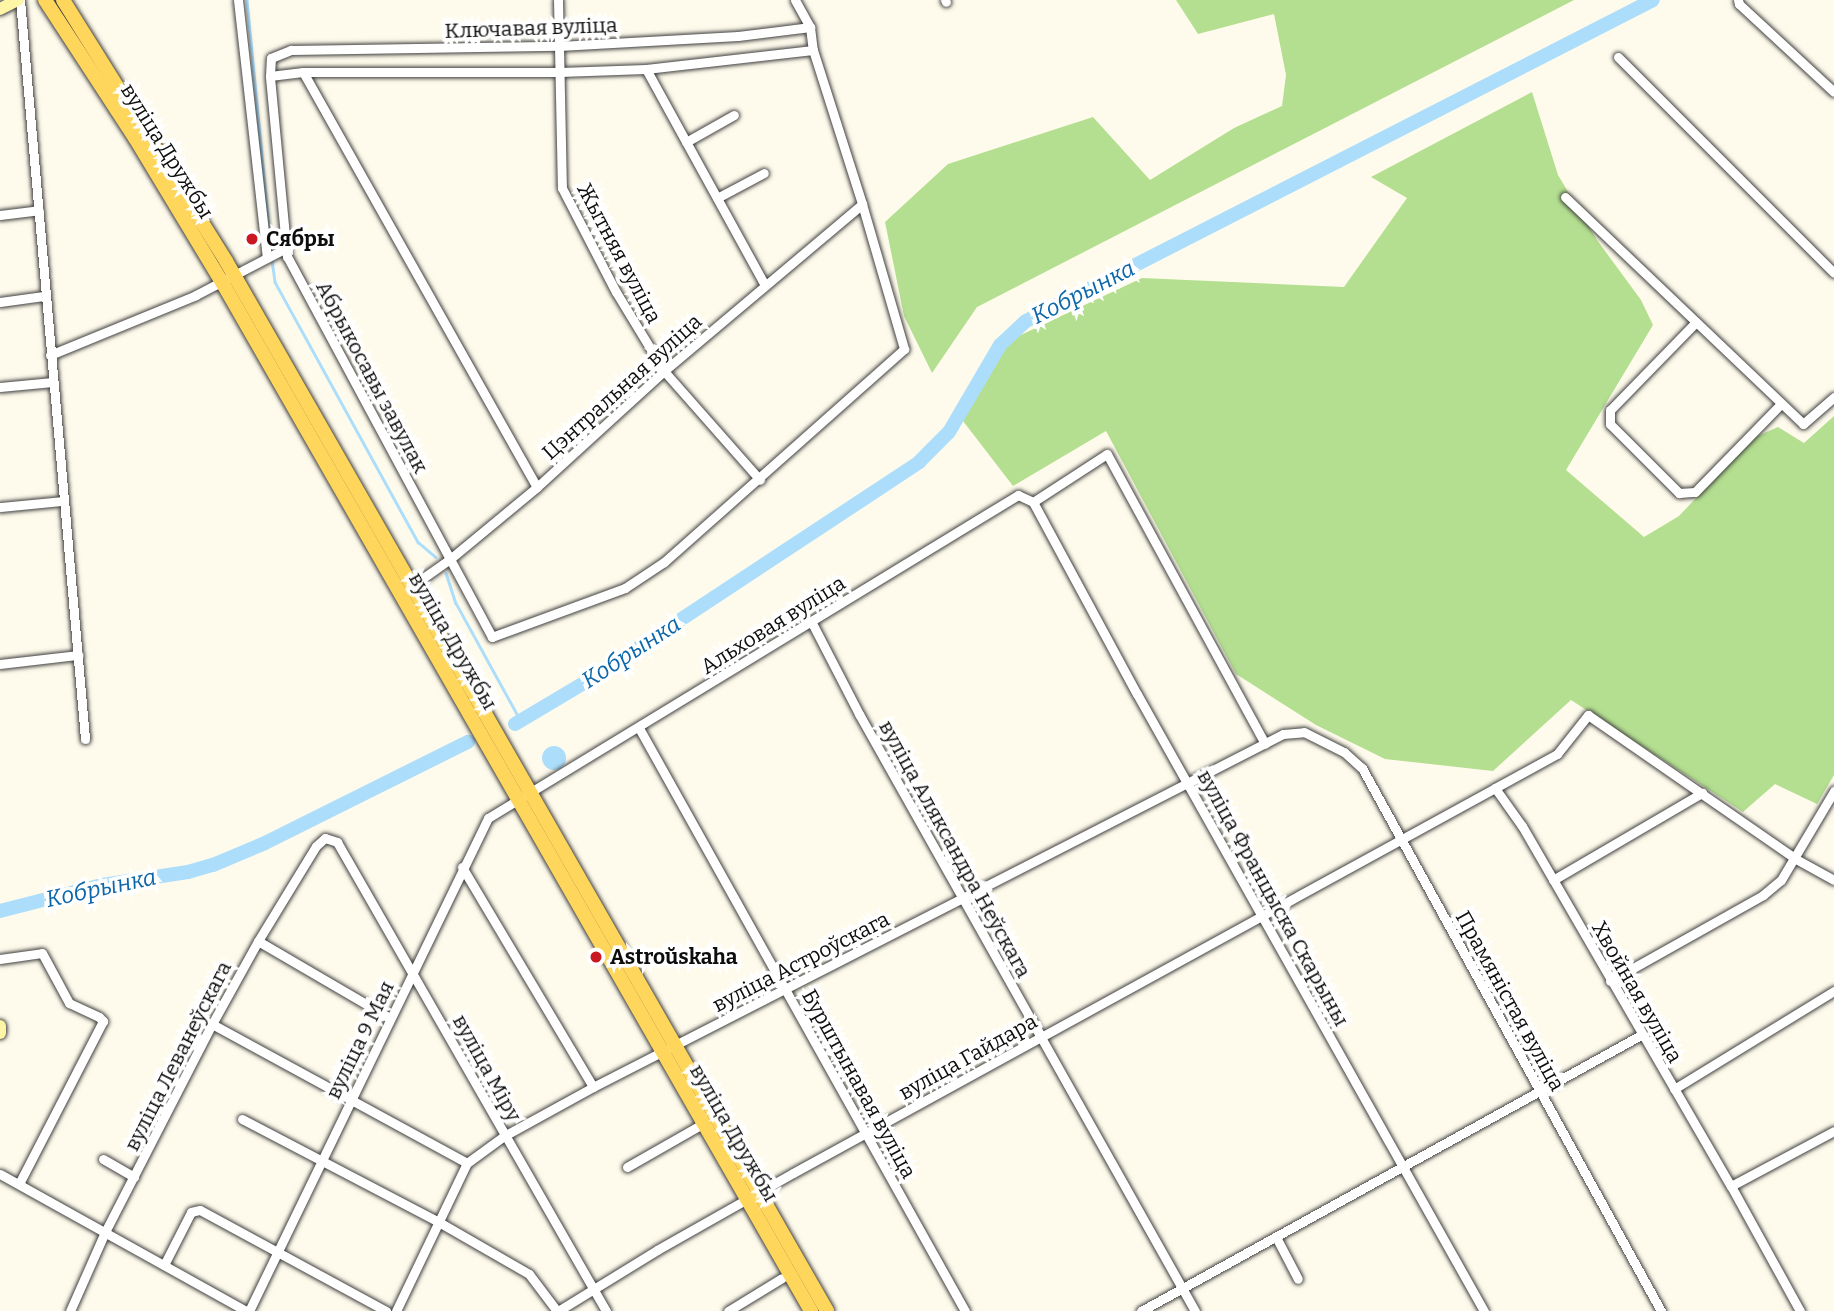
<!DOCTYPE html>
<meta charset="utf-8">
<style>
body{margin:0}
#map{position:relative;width:1834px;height:1311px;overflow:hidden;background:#fffbec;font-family:Bitter,serif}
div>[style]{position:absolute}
.forest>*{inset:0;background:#b4df90}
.water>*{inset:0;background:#acdefc}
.round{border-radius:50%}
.stream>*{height:2.5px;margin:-1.25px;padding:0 1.25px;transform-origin:1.25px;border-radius:1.25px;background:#acdefc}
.river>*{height:14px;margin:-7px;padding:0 7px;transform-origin:7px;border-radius:7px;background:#acdefc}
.roads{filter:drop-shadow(0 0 2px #404040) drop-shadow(0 0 2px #404040)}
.street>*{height:9px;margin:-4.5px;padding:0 4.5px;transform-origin:4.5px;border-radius:4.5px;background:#fff}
.secondary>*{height:12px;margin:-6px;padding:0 6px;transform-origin:6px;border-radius:6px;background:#fff5a7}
.primary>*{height:14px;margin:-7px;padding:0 7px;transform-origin:7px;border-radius:7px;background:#ffd65c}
.dots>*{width:19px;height:19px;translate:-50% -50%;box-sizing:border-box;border:4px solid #fff;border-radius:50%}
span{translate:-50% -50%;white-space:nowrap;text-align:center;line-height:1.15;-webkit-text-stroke:7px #fff;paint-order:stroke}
.street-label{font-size:21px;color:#0d0d0d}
.poi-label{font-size:21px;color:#0d0d0d;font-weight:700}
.left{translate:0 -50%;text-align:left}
.water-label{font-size:23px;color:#0b66aa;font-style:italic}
</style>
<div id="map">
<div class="forest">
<div style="clip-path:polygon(1176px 0,1574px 0,977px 307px,932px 373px,904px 316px,885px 222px,948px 164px,1093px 117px,1150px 180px,1234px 128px,1282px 106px,1286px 75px,1274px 14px,1198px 34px)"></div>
<div style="clip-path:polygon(1532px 92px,1558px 175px,1597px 240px,1641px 300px,1653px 325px,1566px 470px,1644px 537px,1679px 516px,1753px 438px,1778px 427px,1804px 443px,1834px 416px,1834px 775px,1817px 804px,1775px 784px,1743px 812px,1571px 700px,1493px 771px,1385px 759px,1316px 725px,1236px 674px,1106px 431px,1013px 486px,963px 421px,1008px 341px,1142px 278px,1344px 287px,1407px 198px,1371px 177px)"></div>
</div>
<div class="water">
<div class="round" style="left:542px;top:746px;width:24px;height:24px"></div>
</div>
<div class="stream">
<div style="left:247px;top:0;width:241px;rotate:84.5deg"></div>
<div style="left:272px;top:260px;width:22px;rotate:82deg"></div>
<div style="left:275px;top:282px;width:297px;rotate:61.2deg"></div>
<div style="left:418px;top:542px;width:23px;rotate:40deg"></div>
<div style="left:446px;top:573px;width:32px;rotate:72deg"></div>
<div style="left:456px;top:603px;width:135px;rotate:61.2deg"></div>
</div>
<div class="river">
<div style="left:515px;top:724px;width:86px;rotate:-30.7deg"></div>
<div style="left:589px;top:680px;width:396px;rotate:-33.4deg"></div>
<div style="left:919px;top:462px;width:42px;rotate:-45deg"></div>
<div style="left:949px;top:432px;width:101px;rotate:-59.6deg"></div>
<div style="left:1000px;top:345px;width:35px;rotate:-43deg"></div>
<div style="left:1026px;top:321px;width:704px;rotate:-27.11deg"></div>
<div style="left:0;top:911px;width:105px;rotate:-14.3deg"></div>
<div style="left:102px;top:885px;width:87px;rotate:-8.6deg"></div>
<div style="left:188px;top:872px;width:26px;rotate:-16deg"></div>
<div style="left:213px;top:865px;width:56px;rotate:-22.9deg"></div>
<div style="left:265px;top:843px;width:227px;rotate:-26.5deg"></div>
</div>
<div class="roads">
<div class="street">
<div style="left:20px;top:0;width:742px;rotate:84.97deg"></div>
<div style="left:238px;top:0;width:259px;rotate:83.6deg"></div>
<div style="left:558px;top:0;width:188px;rotate:88.8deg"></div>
<div style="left:562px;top:188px;width:117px;rotate:62.6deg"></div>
<div style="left:616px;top:292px;width:92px;rotate:58.7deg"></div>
<div style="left:664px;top:371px;width:145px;rotate:48.6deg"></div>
<div style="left:795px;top:0;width:31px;rotate:61deg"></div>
<div style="left:810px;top:27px;width:23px;rotate:83deg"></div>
<div style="left:813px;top:50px;width:162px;rotate:72.3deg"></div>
<div style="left:862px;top:204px;width:151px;rotate:73.8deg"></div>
<div style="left:904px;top:349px;width:321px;rotate:138.4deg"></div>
<div style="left:664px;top:562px;width:47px;rotate:146.3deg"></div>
<div style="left:625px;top:588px;width:142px;rotate:159.8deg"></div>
<div style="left:492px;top:637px;width:432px;rotate:-118.3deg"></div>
<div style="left:287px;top:257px;width:182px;rotate:-95.4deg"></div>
<div style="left:270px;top:76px;width:18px;rotate:-87deg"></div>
<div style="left:271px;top:58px;width:22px;rotate:-22deg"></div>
<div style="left:291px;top:50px;width:268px;rotate:-0.9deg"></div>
<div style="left:559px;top:46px;width:179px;rotate:-3.2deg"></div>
<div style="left:738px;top:36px;width:73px;rotate:-7.1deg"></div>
<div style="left:945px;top:0;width:2px;rotate:63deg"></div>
<div style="left:1738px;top:0;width:4px;rotate:76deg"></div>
<div style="left:1739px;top:4px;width:129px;rotate:42.8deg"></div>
<div style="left:1618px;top:57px;width:305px;rotate:45deg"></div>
<div style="left:646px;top:69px;width:245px;rotate:61.2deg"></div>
<div style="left:303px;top:72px;width:257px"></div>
<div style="left:560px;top:72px;width:86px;rotate:-2deg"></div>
<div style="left:646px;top:69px;width:168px;rotate:-6.5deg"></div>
<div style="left:270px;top:76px;width:33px;rotate:-7deg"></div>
<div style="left:303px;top:72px;width:476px;rotate:60.6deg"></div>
<div style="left:686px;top:142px;width:55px;rotate:-29.4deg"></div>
<div style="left:1565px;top:197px;width:329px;rotate:43.6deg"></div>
<div style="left:1803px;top:424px;width:41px;rotate:-41.1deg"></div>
<div style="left:717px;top:198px;width:53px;rotate:-28deg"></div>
<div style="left:0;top:215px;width:39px;rotate:-7deg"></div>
<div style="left:0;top:302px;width:44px;rotate:-7.8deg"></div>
<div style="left:1696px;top:322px;width:123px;rotate:134.3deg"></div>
<div style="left:1610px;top:410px;width:14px;rotate:90deg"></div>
<div style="left:1610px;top:424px;width:98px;rotate:45deg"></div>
<div style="left:1679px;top:493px;width:16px;rotate:-4deg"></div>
<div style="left:1695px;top:492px;width:123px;rotate:-45.7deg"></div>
<div style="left:50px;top:355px;width:158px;rotate:-22.3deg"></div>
<div style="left:196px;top:295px;width:102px;rotate:-27.6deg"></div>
<div style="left:0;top:387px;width:53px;rotate:-5.4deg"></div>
<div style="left:1033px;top:502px;width:218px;rotate:61.6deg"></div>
<div style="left:1137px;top:694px;width:708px;rotate:60.65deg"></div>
<div style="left:1033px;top:502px;width:88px;rotate:-33deg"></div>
<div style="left:1107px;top:454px;width:330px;rotate:61.4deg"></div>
<div style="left:0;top:507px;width:62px;rotate:-5.5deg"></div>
<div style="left:409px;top:588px;width:50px;rotate:-35.3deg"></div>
<div style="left:450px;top:559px;width:113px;rotate:-39.6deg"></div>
<div style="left:537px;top:487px;width:172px;rotate:-42.4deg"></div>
<div style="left:664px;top:371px;width:259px;rotate:-40.1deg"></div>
<div style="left:811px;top:621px;width:105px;rotate:62.7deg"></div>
<div style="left:859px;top:714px;width:685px;rotate:60.63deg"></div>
<div style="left:0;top:664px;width:79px;rotate:-6.6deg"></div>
<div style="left:639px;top:728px;width:668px;rotate:60.79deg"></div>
<div style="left:1495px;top:788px;width:71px;rotate:-28.7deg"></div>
<div style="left:1557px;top:754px;width:50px;rotate:-51.5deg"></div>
<div style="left:1588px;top:715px;width:253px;rotate:34.7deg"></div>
<div style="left:1796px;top:859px;width:43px;rotate:28.9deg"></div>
<div style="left:462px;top:867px;width:256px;rotate:59.2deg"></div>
<div style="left:1553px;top:880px;width:173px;rotate:-30.3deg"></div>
<div style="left:258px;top:941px;width:153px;rotate:30.3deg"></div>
<div style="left:0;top:959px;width:42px;rotate:-8.1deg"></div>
<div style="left:42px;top:953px;width:57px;rotate:61.6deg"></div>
<div style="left:69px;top:1003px;width:33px;rotate:25deg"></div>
<div style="left:99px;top:1017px;width:6px;rotate:45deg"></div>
<div style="left:103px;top:1021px;width:183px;rotate:117.3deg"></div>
<div style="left:1610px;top:981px;width:176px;rotate:-29.3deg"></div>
<div style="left:1763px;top:895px;width:23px;rotate:-40deg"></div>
<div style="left:1781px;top:880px;width:104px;rotate:-59.2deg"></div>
<div style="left:212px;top:1024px;width:290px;rotate:28.6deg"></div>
<div style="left:1674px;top:1089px;width:188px;rotate:-31.5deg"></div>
<div style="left:242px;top:1119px;width:220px;rotate:27.6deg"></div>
<div style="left:437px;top:1221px;width:106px;rotate:29.9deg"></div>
<div style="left:529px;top:1274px;width:46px;rotate:52.9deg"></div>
<div style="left:103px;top:1159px;width:36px;rotate:30deg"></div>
<div style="left:627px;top:1167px;width:89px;rotate:-29.7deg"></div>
<div style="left:0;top:1174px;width:282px;rotate:29.1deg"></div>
<div style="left:1731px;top:1186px;width:117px;rotate:-28.1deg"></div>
<div style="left:1276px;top:1237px;width:47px;rotate:62.4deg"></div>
<div style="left:164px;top:1265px;width:59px;rotate:-63deg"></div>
<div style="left:191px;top:1212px;width:9px;rotate:-13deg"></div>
<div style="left:200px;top:1210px;width:212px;rotate:28.5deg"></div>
<div style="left:70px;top:1311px;width:86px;rotate:-66.1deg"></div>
<div style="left:105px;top:1232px;width:234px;rotate:-62.8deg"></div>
<div style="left:212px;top:1024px;width:95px;rotate:-61deg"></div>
<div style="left:258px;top:941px;width:111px;rotate:-58.6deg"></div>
<div style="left:316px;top:846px;width:12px;rotate:-42deg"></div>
<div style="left:325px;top:838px;width:13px;rotate:18deg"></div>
<div style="left:337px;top:842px;width:541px;rotate:60.16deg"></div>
<div style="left:249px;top:1311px;width:548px;rotate:-64.14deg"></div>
<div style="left:488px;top:818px;width:621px;rotate:-31.36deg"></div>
<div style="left:1018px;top:495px;width:17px;rotate:25deg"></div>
<div style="left:396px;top:1311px;width:164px;rotate:-64.4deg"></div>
<div style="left:467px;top:1163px;width:46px;rotate:-36.1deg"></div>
<div style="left:504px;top:1136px;width:102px;rotate:-28.8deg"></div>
<div style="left:593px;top:1087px;width:775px;rotate:-27.09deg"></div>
<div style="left:1283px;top:734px;width:21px;rotate:-5deg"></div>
<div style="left:1304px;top:732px;width:45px;rotate:26.6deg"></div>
<div style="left:1344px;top:752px;width:24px;rotate:42deg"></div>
<div style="left:1362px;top:768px;width:620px;rotate:61.16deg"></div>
<div style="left:558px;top:1311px;width:116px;rotate:-31.6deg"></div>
<div style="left:657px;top:1250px;width:156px;rotate:-29.5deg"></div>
<div style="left:793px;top:1173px;width:801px;rotate:-28.74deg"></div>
<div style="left:1495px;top:788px;width:47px;rotate:54.6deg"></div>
<div style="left:1522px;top:826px;width:416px;rotate:59.9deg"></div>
<div style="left:1731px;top:1186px;width:143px;rotate:61.1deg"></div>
<div style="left:728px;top:1311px;width:63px;rotate:-31.4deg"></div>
<div style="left:1141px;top:1311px;width:571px;rotate:-28.9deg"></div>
</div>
<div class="secondary">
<div style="left:0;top:9px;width:20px;rotate:-27deg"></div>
<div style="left:0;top:1026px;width:7px;rotate:90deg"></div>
</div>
<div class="primary">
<div style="left:45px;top:0;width:165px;rotate:56.9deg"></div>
<div style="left:135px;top:138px;width:168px;rotate:58.9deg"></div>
<div style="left:222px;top:282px;width:1186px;rotate:60.21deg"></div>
<div style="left:63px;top:0;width:308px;rotate:58deg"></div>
<div style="left:226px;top:261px;width:1210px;rotate:60.21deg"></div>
</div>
</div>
<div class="dots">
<div style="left:252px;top:239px;background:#c91822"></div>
<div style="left:596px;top:957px;background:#c91822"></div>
</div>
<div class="street-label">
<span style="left:531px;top:28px;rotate:-2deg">Ключавая вуліца</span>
<span style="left:167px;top:151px;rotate:58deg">вуліца Дружбы</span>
<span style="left:619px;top:253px;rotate:62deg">Жытняя вуліца</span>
<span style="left:372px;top:377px;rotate:62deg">Абрыкосавы завулак</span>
<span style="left:622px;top:387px;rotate:-42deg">Цэнтральная вуліца</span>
<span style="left:773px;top:625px;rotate:-32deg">Альховая вуліца</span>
<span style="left:453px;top:641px;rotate:60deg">вуліца Дружбы</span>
<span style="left:955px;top:849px;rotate:61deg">вуліца Аляксандра Неўскага</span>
<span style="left:1273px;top:898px;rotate:61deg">вуліца Францыска Скарыны</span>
<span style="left:801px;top:962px;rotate:-27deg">вуліца Астроўскага</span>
<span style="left:1637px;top:992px;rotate:60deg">Хвойная вуліца</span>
<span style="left:1510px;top:1001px;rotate:61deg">Прамяністая вуліца</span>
<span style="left:360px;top:1040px;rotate:-64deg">вуліца 9 Мая</span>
<span style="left:178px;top:1056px;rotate:-63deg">вуліца Леванеўскага</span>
<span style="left:968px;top:1057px;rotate:-29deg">вуліца Гайдара</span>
<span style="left:487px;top:1068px;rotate:61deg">вуліца Міру</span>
<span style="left:859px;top:1084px;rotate:61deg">Бурштынавая вуліца</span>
<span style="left:734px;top:1133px;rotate:60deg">вуліца Дружбы</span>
</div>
<div class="poi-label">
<span class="left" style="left:266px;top:239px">Сябры</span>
<span class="left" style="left:610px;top:957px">Astroŭskaha</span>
</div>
<div class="water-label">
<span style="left:1083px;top:292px;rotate:-27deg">Кобрынка</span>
<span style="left:631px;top:652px;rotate:-33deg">Кобрынка</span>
<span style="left:101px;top:888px;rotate:-12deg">Кобрынка</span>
</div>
</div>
